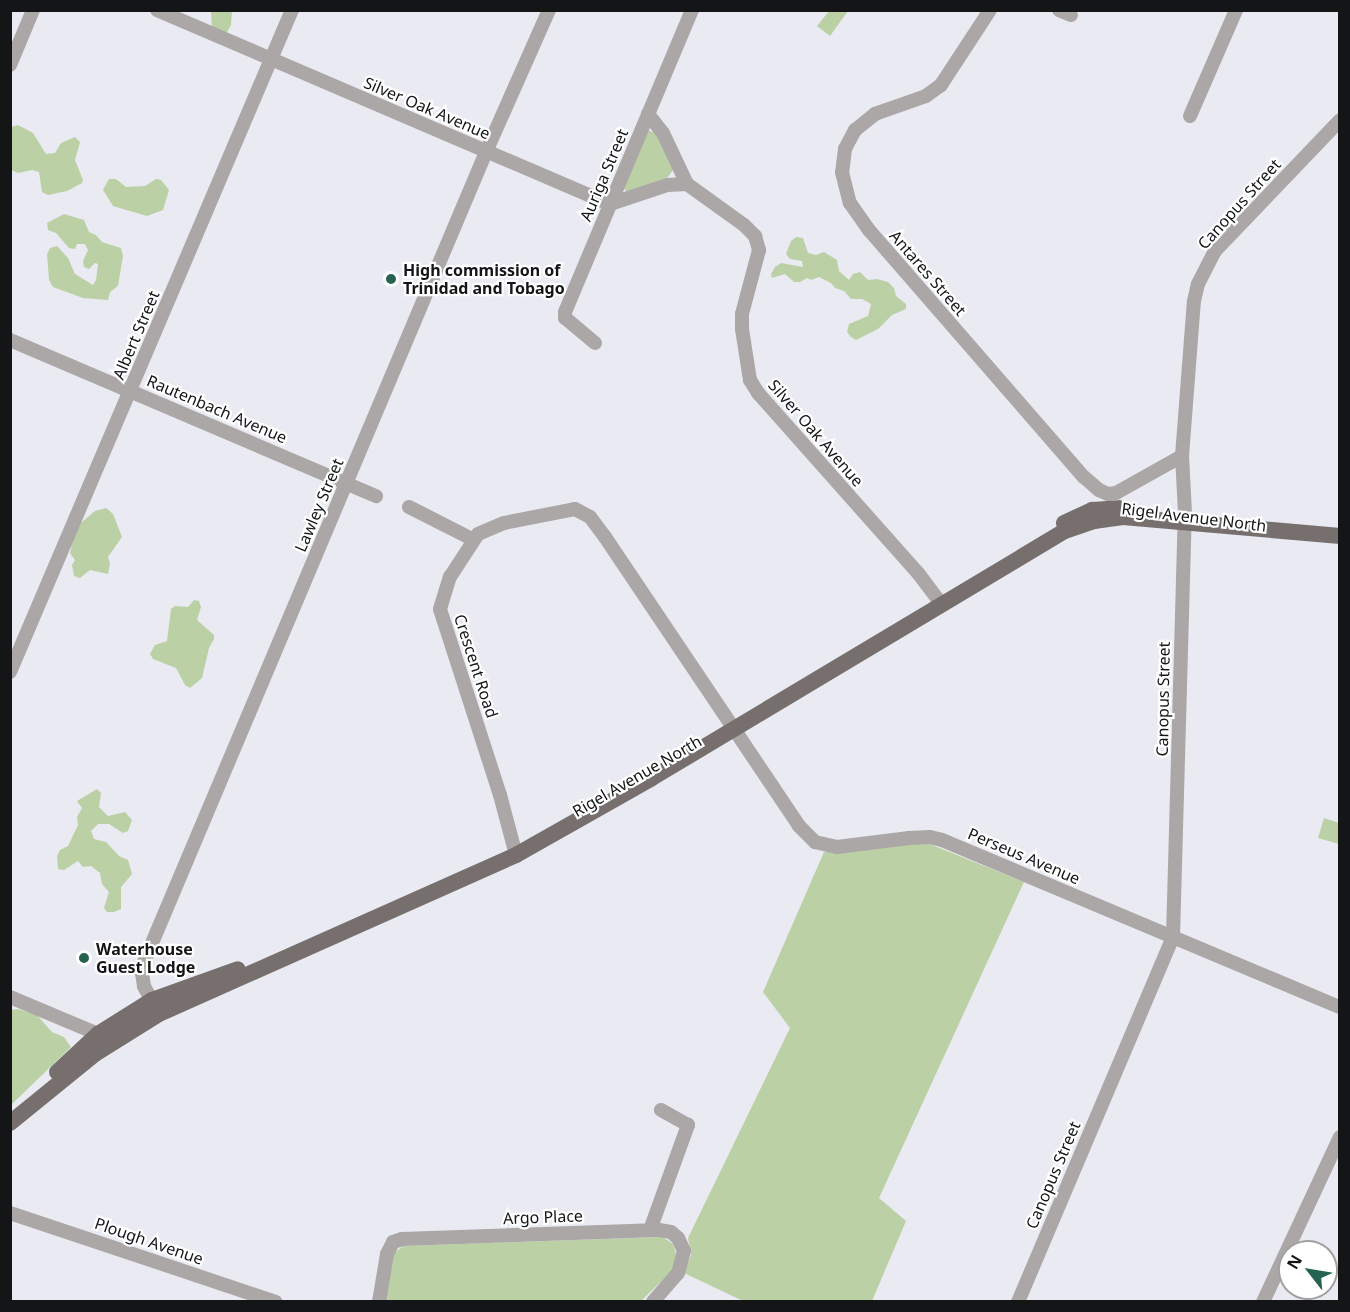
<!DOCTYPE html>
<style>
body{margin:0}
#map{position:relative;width:1350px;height:1312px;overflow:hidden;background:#e9eaf2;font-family:"Noto Sans",sans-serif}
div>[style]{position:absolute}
.green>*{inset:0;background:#bbd1a5}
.minor>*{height:14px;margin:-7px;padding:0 7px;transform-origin:7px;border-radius:7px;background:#aba7a6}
.major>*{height:16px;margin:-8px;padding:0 8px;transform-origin:8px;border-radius:8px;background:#766f6e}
.dots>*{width:16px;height:16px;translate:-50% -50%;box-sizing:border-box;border:3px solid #fff;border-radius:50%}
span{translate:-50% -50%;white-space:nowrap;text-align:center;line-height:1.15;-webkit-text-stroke:4.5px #fff;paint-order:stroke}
.street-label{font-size:16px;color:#141517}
.poi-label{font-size:16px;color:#141517;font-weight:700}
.left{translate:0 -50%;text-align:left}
.frame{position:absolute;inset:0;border:12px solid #141517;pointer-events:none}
.north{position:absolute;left:1278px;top:1240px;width:60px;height:60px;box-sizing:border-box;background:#fff;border:2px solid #a1a1a2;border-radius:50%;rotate:301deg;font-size:16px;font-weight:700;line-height:24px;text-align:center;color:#141517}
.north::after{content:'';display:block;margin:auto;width:21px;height:27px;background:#266451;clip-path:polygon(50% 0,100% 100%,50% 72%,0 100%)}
</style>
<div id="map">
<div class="green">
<div style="clip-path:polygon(211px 11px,232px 11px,231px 25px,226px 34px,212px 33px)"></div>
<div style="clip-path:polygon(829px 11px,848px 11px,830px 36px,817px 26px)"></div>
<div style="clip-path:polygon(18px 125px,33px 133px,46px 154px,55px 153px,61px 143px,75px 137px,80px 142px,75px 160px,83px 180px,82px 183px,67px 191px,48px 195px,42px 192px,39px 172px,32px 170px,18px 173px,11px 170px,11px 127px)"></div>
<div style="clip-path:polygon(647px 130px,656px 133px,673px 170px,668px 177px,627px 193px,624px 188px)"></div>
<div style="clip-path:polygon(109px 179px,116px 179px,126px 187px,145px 186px,156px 179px,161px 180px,169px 190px,163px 210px,147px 216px,113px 206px,103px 190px)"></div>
<div style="clip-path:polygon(64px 214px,84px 220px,89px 232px,96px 235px,102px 242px,121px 248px,123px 256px,118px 286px,110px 292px,108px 300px,83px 298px,53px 287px,49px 280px,47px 254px,50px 248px,57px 246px,68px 258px,75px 274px,93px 285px,96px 280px,98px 264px,95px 263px,89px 269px,84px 267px,83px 261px,88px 250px,85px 244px,77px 244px,75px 249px,69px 248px,56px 233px,48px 230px,47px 223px)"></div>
<div style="clip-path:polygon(796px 237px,803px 238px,808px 253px,816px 255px,824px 252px,837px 260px,839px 271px,849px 280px,853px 274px,860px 272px,868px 280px,877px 279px,888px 282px,894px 288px,896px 296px,906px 304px,906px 309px,892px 315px,878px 329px,856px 340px,851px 337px,847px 332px,849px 324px,868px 316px,871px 304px,862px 299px,851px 299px,844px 291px,835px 288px,831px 283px,819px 277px,811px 280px,807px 278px,800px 282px,794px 282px,785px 274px,772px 278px,771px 274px,775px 267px,781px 263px,803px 267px,802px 261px,790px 259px,786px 254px,791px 241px)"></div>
<div style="clip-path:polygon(106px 508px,113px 514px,122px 537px,108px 557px,110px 563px,108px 574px,90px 570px,80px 578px,74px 576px,72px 565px,75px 560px,70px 553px,76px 527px,95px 511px)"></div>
<div style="clip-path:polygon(194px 600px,199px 601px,201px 607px,197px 620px,214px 635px,214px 639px,209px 648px,202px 678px,190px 688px,185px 685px,176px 668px,153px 659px,150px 654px,155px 645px,167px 641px,171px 609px,175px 606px,188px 607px)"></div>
<div style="clip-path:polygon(97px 789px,101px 793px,99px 807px,108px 816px,125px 812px,132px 820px,128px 831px,123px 833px,109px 824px,98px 824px,91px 831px,94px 839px,106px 842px,119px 856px,128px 860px,132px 874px,121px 887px,121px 909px,114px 912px,107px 912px,104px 908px,109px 892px,102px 884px,100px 873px,91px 866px,83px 867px,78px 861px,64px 870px,58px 869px,57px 856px,60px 850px,68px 846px,78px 825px,77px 817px,82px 808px,77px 801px)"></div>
<div style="clip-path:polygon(1324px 818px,1339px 823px,1339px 844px,1318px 838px)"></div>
<div style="clip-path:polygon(927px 843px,1024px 882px,879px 1198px,906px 1221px,872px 1301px,743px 1301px,684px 1273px,691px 1255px,688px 1238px,790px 1028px,763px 992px,824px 852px)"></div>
<div style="clip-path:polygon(18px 1009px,37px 1015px,52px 1032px,64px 1037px,71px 1047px,11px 1105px,11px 1010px)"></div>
<div style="clip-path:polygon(663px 1237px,673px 1244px,676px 1254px,674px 1269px,641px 1301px,385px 1302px,393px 1254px,403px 1246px)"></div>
</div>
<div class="minor">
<div style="left:157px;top:10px;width:493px;rotate:23.2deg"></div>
<div style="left:610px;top:204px;width:60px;rotate:-18.4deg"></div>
<div style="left:667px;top:185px;width:20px;rotate:-3deg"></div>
<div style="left:687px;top:184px;width:70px;rotate:35.7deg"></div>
<div style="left:744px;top:225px;width:16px;rotate:45deg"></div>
<div style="left:755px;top:236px;width:15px;rotate:74deg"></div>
<div style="left:759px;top:250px;width:66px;rotate:104.9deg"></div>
<div style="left:742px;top:314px;width:15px;rotate:90deg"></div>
<div style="left:742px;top:329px;width:52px;rotate:81.1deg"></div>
<div style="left:750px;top:380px;width:15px;rotate:58deg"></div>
<div style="left:758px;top:393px;width:241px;rotate:48.4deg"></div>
<div style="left:918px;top:573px;width:39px;rotate:53deg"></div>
<div style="left:990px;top:10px;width:90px;rotate:123.2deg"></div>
<div style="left:941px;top:85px;width:19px;rotate:144deg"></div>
<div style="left:926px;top:96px;width:54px;rotate:160.6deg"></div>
<div style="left:875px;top:114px;width:26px;rotate:141deg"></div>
<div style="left:855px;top:130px;width:21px;rotate:118deg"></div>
<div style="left:845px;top:149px;width:23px;rotate:97deg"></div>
<div style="left:842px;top:172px;width:32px;rotate:76deg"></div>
<div style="left:850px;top:203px;width:33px;rotate:55deg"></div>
<div style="left:869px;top:230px;width:327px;rotate:49deg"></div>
<div style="left:1084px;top:477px;width:20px;rotate:41deg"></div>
<div style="left:1099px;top:490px;width:10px;rotate:24deg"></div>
<div style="left:1108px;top:494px;width:8px;rotate:-7deg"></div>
<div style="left:1116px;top:493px;width:76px;rotate:-29.3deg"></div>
<div style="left:1059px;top:10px;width:13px;rotate:23deg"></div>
<div style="left:10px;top:65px;width:60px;rotate:-67.3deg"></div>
<div style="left:648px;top:114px;width:24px;rotate:52deg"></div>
<div style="left:663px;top:133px;width:56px;rotate:64.8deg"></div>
<div style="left:1190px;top:116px;width:116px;rotate:-66.5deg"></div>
<div style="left:10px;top:340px;width:398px;rotate:23.1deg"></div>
<div style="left:595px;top:343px;width:39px;rotate:-140deg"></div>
<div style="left:565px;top:318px;width:6px;rotate:-90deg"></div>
<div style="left:565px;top:312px;width:328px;rotate:-67.2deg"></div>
<div style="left:409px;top:507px;width:71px;rotate:26.9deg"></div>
<div style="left:10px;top:672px;width:720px;rotate:-66.93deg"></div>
<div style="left:516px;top:855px;width:62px;rotate:-104.9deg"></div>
<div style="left:500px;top:795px;width:195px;rotate:-107.9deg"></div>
<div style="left:440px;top:609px;width:34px;rotate:-73deg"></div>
<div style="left:450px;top:577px;width:51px;rotate:-56.9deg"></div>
<div style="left:478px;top:534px;width:28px;rotate:-23deg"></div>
<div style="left:504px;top:523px;width:72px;rotate:-11.2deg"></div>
<div style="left:575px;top:509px;width:17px;rotate:28deg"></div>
<div style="left:590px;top:517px;width:25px;rotate:53deg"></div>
<div style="left:605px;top:537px;width:348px;rotate:56.1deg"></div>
<div style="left:799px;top:826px;width:23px;rotate:45deg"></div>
<div style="left:815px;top:842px;width:23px;rotate:13deg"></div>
<div style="left:837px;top:847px;width:73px;rotate:-7.1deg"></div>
<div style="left:909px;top:838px;width:21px;rotate:-3deg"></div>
<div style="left:930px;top:837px;width:12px;rotate:14deg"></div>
<div style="left:942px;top:840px;width:432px;rotate:22.8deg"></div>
<div style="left:10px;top:997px;width:95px;rotate:22.8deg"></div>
<div style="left:156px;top:1008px;width:25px;rotate:-119deg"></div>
<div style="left:144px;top:986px;width:13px;rotate:-99deg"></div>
<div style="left:142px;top:973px;width:11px;rotate:-80deg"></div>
<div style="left:144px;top:962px;width:879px;rotate:-67.11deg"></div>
<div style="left:486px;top:152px;width:155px;rotate:-66.1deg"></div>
<div style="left:10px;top:1213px;width:280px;rotate:18.5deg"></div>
<div style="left:650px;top:1230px;width:112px;rotate:-70.1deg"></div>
<div style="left:688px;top:1125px;width:31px;rotate:-151deg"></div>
<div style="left:379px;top:1302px;width:49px;rotate:-80.5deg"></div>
<div style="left:387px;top:1254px;width:13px;rotate:-63deg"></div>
<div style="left:393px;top:1242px;width:9px;rotate:-18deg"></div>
<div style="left:402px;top:1239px;width:257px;rotate:-2deg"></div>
<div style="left:659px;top:1230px;width:12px;rotate:9deg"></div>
<div style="left:671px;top:1232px;width:9px;rotate:41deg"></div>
<div style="left:678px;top:1238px;width:14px;rotate:65deg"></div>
<div style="left:684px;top:1251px;width:23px;rotate:105deg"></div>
<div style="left:678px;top:1273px;width:38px;rotate:131deg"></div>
<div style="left:1018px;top:1302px;width:397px;rotate:-67deg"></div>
<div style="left:1173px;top:937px;width:424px;rotate:-88.4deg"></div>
<div style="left:1185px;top:513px;width:57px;rotate:-93deg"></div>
<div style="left:1182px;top:456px;width:155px;rotate:-85.6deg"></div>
<div style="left:1194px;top:301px;width:17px;rotate:-77deg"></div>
<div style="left:1198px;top:284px;width:37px;rotate:-63deg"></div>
<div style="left:1215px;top:251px;width:181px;rotate:-46.3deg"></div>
<div style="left:1263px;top:1302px;width:182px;rotate:-65deg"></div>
</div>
<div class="major">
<div style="left:1064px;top:523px;width:31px;rotate:-25deg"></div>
<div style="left:1092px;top:510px;width:27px;rotate:-4deg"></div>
<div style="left:57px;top:1072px;width:56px;rotate:-42.8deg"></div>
<div style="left:98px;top:1034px;width:64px;rotate:-32.2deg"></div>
<div style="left:152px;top:1000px;width:91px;rotate:-19.8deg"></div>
<div style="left:10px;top:1123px;width:109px;rotate:-39.1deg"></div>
<div style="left:95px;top:1054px;width:75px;rotate:-32deg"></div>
<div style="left:159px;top:1014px;width:391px;rotate:-24deg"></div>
<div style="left:516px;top:855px;width:156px;rotate:-29.5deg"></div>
<div style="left:652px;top:778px;width:481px;rotate:-30.9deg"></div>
<div style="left:1065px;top:531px;width:31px;rotate:-19deg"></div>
<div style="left:1094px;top:521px;width:29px;rotate:-8deg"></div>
<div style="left:1123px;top:517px;width:218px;rotate:5deg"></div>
</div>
<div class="dots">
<div style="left:391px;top:279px;background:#266451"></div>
<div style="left:84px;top:958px;background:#266451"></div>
</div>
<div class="street-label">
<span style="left:427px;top:108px;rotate:23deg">Silver Oak Avenue</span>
<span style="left:604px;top:175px;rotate:-67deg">Auriga Street</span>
<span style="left:1239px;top:204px;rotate:-48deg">Canopus Street</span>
<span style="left:928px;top:273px;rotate:49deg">Antares Street</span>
<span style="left:136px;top:335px;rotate:-67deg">Albert Street</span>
<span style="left:217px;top:409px;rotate:23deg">Rautenbach Avenue</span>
<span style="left:816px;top:433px;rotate:49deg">Silver Oak Avenue</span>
<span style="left:319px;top:505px;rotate:-67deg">Lawley Street</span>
<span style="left:1194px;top:517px;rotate:7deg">Rigel Avenue North</span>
<span style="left:476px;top:666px;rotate:72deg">Crescent Road</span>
<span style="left:1163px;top:699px;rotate:-89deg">Canopus Street</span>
<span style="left:637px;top:776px;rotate:-30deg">Rigel Avenue North</span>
<span style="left:1024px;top:856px;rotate:23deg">Perseus Avenue</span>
<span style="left:1053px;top:1175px;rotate:-67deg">Canopus Street</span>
<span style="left:543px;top:1217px;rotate:-2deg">Argo Place</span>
<span style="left:149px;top:1241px;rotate:19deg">Plough Avenue</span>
</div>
<div class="poi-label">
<span class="left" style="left:403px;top:279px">High commission of<br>Trinidad and Tobago</span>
<span class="left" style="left:96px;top:958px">Waterhouse<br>Guest Lodge</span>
</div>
<div class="frame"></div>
<div class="north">N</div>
</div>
